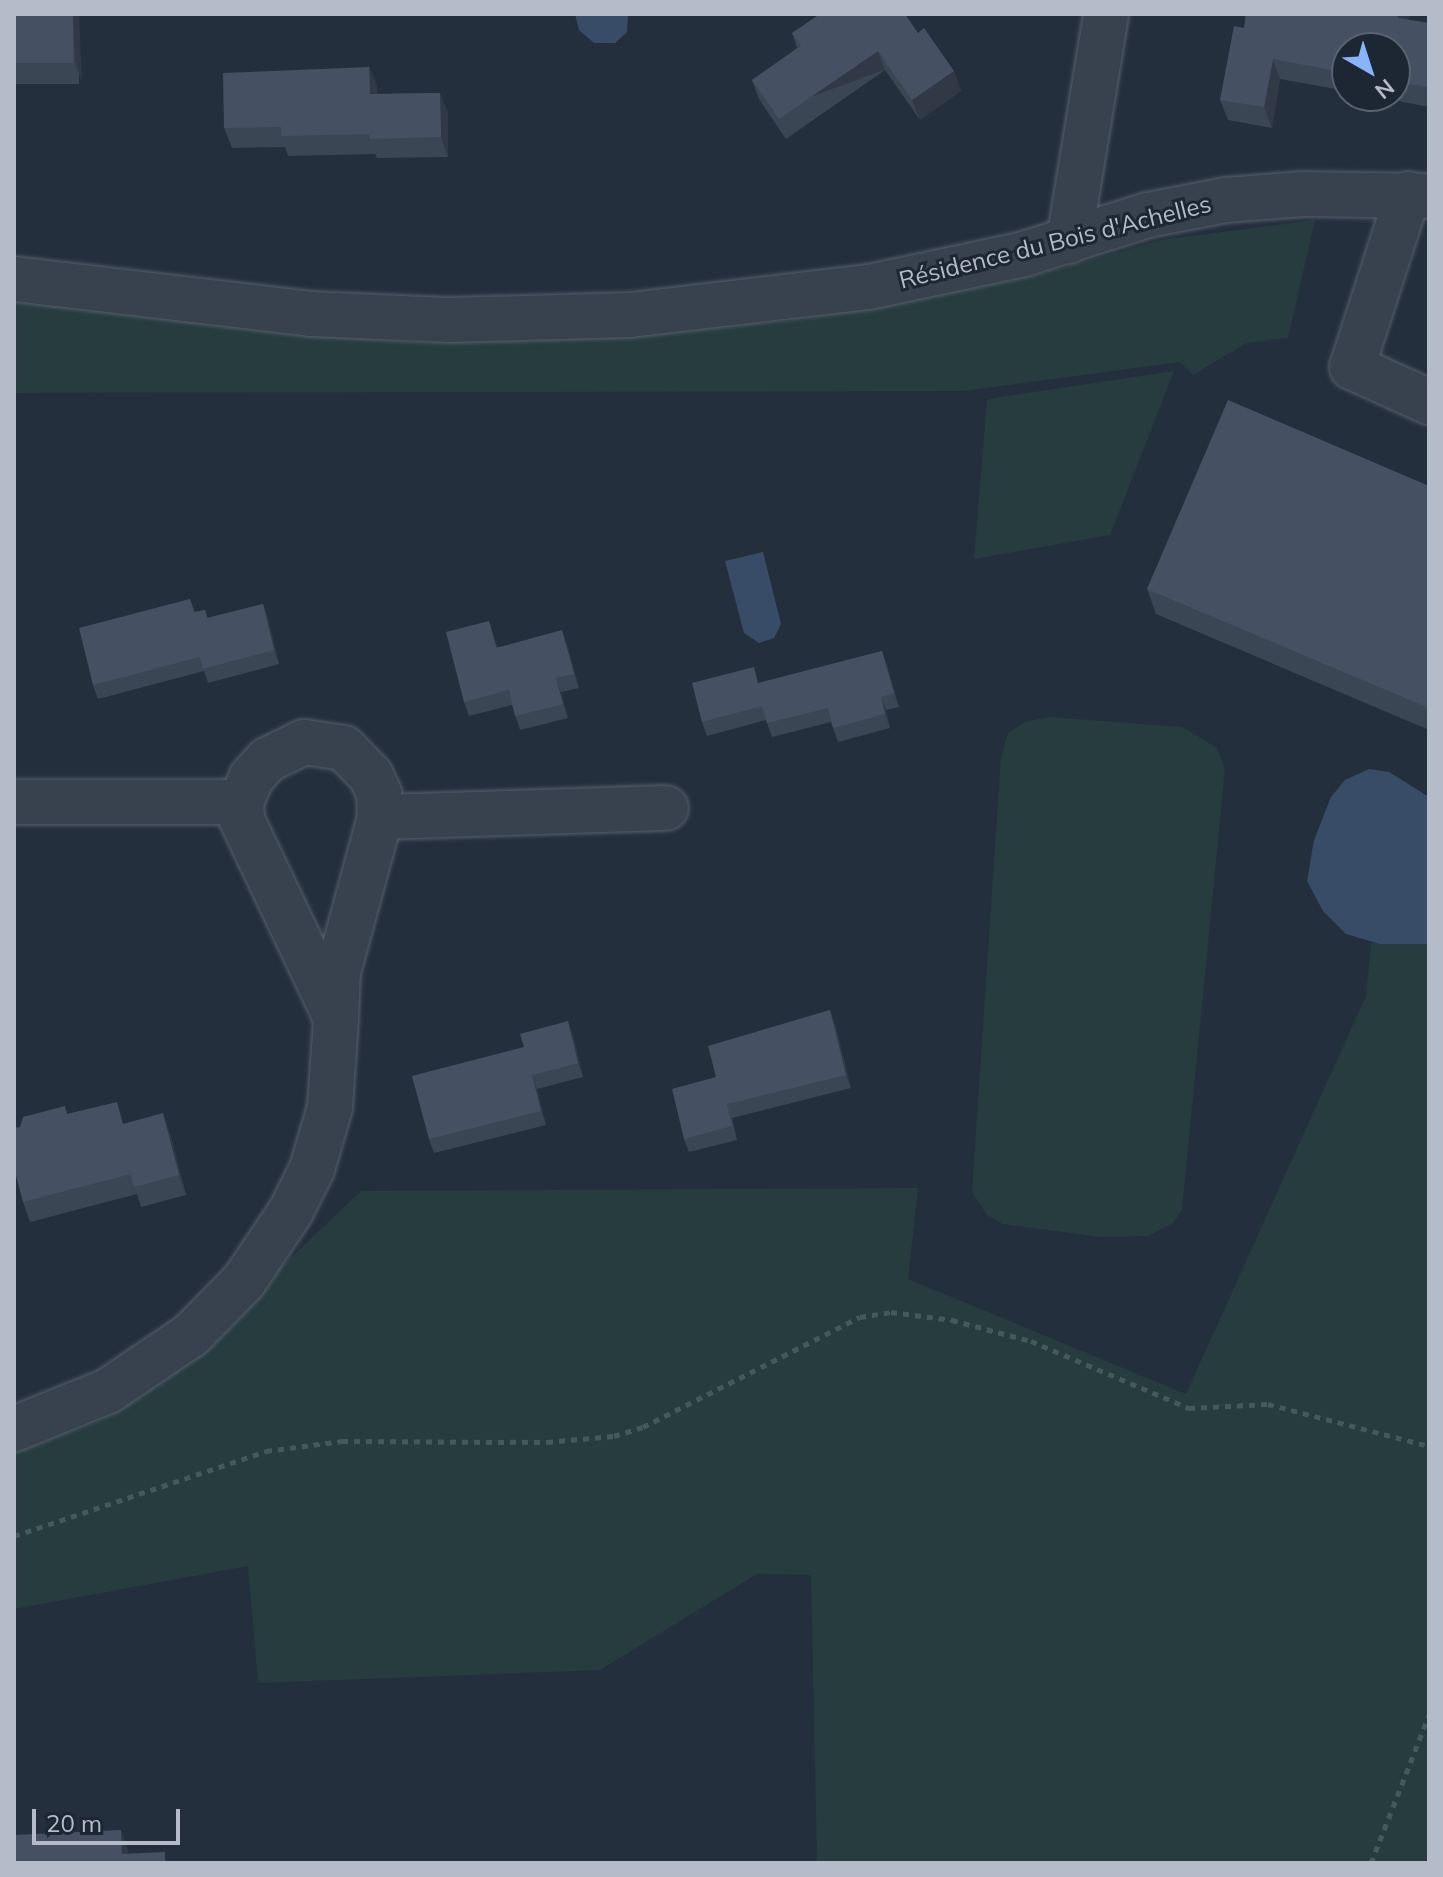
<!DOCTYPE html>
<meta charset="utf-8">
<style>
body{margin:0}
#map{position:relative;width:1443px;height:1877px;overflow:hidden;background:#242f3e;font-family:Mulish,sans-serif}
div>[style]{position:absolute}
.green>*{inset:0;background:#263c3f}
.water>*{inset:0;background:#394c67}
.path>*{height:5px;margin-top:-2.5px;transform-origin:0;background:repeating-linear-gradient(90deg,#44595c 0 6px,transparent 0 12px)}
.roads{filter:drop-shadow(0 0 2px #565f6c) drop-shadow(0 0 2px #565f6c)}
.minor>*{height:44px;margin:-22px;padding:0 22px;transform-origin:22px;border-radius:22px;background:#38414e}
.wall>*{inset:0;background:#3b4654;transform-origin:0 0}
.shaded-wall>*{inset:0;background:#303945;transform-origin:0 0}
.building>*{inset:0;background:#455162;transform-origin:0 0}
span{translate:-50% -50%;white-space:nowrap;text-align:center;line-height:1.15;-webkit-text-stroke:6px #1d2633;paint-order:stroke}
.street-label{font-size:24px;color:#b4bcc9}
.frame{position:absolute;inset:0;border:16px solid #b4bcc9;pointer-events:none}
.north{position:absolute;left:1331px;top:32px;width:80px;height:80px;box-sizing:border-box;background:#1d2633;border:2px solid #59626f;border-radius:50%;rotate:141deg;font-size:22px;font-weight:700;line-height:32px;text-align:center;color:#b4bcc9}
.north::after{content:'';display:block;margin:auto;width:28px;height:36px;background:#8ab4f8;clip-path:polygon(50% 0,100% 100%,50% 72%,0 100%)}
.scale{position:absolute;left:32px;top:1809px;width:148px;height:36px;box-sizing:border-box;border:4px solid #b4bcc9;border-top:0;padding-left:10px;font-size:24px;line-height:28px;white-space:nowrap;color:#b4bcc9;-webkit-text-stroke:6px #1d2633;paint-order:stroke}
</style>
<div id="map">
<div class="green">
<div style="clip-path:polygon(1315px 220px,1288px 338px,1246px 343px,1193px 375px,1180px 362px,964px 391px,14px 393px,14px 295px,265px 331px,425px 343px,788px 321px,1033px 276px,1161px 240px)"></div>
<div style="clip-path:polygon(1174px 371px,1110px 535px,974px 559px,987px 399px)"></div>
<div style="clip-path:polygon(1049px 717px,1182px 727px,1217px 748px,1225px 769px,1182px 1210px,1173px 1223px,1148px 1236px,1100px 1237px,1003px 1224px,987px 1215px,972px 1192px,1001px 757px,1008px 733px,1025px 722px)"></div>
<div style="clip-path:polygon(1415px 941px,1429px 944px,1429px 1863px,817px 1863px,811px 1575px,757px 1574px,600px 1670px,258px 1683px,248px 1566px,14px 1609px,14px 1453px,99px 1421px,159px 1383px,361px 1191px,918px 1188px,908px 1279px,1186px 1394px,1366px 996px,1371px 943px)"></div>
</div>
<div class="water">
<div style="clip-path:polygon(575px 14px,628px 14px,627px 32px,615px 43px,594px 43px,579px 30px)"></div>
<div style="clip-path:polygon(763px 552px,781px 624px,774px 638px,759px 643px,744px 633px,725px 561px)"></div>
<div style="clip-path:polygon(1369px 769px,1389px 772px,1429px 797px,1429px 944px,1380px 944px,1346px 934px,1323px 911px,1307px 881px,1314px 840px,1331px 797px,1345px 780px)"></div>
</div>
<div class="path">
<div style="left:14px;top:1536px;width:266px;rotate:-18.6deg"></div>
<div style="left:266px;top:1451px;width:77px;rotate:-7.5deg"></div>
<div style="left:342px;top:1441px;width:205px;rotate:0.3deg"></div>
<div style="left:547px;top:1442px;width:67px;rotate:-5.1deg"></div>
<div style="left:614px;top:1436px;width:30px;rotate:-17deg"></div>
<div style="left:643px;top:1427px;width:243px;rotate:-26.9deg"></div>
<div style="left:860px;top:1317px;width:31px;rotate:-9deg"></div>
<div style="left:891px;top:1312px;width:62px;rotate:7.5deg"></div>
<div style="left:952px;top:1320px;width:82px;rotate:14.9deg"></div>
<div style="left:1031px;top:1341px;width:172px;rotate:23deg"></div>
<div style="left:1189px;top:1408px;width:79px;rotate:-2.9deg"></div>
<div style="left:1268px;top:1404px;width:166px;rotate:14.6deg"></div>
<div style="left:1371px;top:1863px;width:159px;rotate:-68.6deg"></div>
</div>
<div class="roads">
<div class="minor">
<div style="left:1408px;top:194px;width:182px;rotate:107.9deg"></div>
<div style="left:1352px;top:367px;width:85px;rotate:24.4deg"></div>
<div style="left:1069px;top:241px;width:230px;rotate:-80.7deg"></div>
<div style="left:14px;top:279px;width:299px;rotate:6.7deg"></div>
<div style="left:311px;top:314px;width:140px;rotate:2.5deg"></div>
<div style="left:451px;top:320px;width:179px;rotate:-1.6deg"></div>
<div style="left:630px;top:315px;width:241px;rotate:-6.7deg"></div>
<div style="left:869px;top:287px;width:158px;rotate:-12deg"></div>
<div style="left:1024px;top:254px;width:130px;rotate:-17.5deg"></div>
<div style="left:1148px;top:215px;width:79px;rotate:-10.9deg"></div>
<div style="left:1226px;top:200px;width:77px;rotate:-4.5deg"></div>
<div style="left:1303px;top:194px;width:126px;rotate:0.9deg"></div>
<div style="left:14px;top:802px;width:227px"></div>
<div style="left:336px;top:1017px;width:45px;rotate:-87.5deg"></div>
<div style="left:338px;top:972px;width:161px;rotate:-74.8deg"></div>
<div style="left:14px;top:1429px;width:101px;rotate:-22deg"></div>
<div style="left:108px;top:1391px;width:100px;rotate:-34deg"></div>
<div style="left:191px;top:1335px;width:76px;rotate:-45.5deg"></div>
<div style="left:244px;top:1281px;width:84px;rotate:-56.1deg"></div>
<div style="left:291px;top:1211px;width:47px;rotate:-63.4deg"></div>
<div style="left:312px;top:1169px;width:65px;rotate:-73.8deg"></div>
<div style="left:330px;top:1107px;width:89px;rotate:-86.1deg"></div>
<div style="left:336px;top:1018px;width:219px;rotate:-115.4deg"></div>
<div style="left:242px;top:820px;width:18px;rotate:-93deg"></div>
<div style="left:241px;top:802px;width:26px;rotate:-67deg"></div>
<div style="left:251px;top:778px;width:24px;rotate:-48deg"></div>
<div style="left:267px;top:760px;width:41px;rotate:-25.9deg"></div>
<div style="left:304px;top:742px;width:40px;rotate:8.5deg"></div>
<div style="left:344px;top:748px;width:39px;rotate:46deg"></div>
<div style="left:371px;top:776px;width:19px;rotate:65deg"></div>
<div style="left:379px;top:793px;width:24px;rotate:88deg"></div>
<div style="left:380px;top:817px;width:286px;rotate:-1.8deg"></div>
</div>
</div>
<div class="wall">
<div style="left:14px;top:14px;width:65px;height:70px"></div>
<div style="clip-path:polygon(1246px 14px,1409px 14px,1408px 20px,1429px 23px,1429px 107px,1372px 96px,1395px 96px,1395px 48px,1347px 48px,1347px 91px,1280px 79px,1272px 128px,1228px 120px,1220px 100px,1244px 28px)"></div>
<div style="clip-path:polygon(792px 33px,918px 33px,954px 71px,961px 91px,920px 120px,885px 70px,786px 139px,759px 99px,752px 80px,797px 48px)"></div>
<div style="clip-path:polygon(369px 67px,377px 86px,377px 94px,440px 93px,448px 113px,448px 157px,377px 158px,375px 154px,288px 156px,285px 147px,232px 148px,224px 128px)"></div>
<div style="clip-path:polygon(1429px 486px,1429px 730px,1156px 614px,1147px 589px)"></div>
<div style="clip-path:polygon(190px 599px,195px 612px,205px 610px,208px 618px,263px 604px,268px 618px,279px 664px,208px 683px,204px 671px,98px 699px,93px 685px)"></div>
<div style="clip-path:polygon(489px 621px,497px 647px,567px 644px,579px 688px,561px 692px,568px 718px,520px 730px,512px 705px,469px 716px,464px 702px)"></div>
<div style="clip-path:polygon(882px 651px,899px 707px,886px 710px,890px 728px,838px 742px,831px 722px,772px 737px,766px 720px,707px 736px,702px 722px,759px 683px)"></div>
<div style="clip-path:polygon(835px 1024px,851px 1088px,732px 1118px,737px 1140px,689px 1152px,684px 1139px,716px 1077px)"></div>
<div style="clip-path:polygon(573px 1035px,583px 1077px,537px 1089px,546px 1125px,434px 1153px,429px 1139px)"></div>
<div style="clip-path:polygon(68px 1114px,170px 1133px,186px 1195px,141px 1207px,137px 1194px,30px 1222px,23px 1202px,20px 1127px)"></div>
</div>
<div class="shaded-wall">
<div style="clip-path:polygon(73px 14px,79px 14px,82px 82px,75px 62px)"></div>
<div style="clip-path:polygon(1398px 14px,1409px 14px,1405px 38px,1398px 18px)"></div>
<div style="left:878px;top:51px;width:20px;height:120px;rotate:70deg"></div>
<div style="clip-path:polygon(1273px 59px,1280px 79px,1272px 128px,1264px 107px)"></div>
<div style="clip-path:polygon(369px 67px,377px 86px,378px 114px,370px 94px)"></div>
<div style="clip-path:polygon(954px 71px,961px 91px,920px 120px,912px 100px)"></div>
<div style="clip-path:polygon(440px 93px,448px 113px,448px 157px,441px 137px)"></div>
<div style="clip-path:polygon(263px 604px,268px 618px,279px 664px,274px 650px)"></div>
<div style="clip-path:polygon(562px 630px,567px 644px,579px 688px,574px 674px)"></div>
<div style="clip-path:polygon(882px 651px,887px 665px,899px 707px,894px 693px)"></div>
<div style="clip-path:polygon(556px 678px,561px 692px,568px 718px,563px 704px)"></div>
<div style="clip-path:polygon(881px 697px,886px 710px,890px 728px,885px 714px)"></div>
<div style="clip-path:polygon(830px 1010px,835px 1024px,851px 1088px,846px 1075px)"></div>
<div style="clip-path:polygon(568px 1021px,573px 1035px,583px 1077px,578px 1063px)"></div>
<div style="clip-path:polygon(532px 1075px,537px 1089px,546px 1125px,541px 1111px)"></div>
<div style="clip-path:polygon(163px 1113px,170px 1133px,186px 1195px,179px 1175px)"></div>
<div style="clip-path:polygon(121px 1830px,128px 1850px,129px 1863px,122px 1854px)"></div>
</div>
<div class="building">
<div style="left:14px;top:14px;width:59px;height:49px"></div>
<div style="clip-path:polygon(820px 14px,905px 14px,918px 33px,924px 28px,954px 71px,912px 100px,878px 51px,779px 119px,752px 80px,801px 46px,792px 33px)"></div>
<div style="clip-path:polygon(1246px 14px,1398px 14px,1398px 18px,1429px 23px,1429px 75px,1427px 87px,1395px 82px,1395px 48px,1347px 48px,1347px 73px,1273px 59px,1264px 107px,1220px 100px,1234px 26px,1244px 28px)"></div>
<div style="clip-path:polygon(369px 67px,370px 94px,440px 93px,441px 137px,370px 139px,370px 134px,281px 136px,281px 127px,224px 128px,223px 73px)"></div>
<div style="clip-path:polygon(1228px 400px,1429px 486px,1429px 708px,1147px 589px)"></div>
<div style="clip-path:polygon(190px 599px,194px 612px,205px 610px,207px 618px,263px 604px,274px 650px,203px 669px,200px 657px,93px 685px,79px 628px)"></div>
<div style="clip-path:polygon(489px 621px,496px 648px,562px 630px,574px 674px,556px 678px,563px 704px,515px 716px,509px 690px,464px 702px,446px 632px)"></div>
<div style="clip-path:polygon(882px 651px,894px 693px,881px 697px,885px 714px,833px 728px,828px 708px,767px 723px,762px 706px,702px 722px,692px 683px,754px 667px,758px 683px)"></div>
<div style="clip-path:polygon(830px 1010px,846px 1075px,727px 1104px,732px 1126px,684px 1139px,672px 1089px,716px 1077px,708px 1046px)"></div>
<div style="clip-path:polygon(568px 1021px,578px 1063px,532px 1075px,541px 1111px,429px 1139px,412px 1076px,524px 1047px,520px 1034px)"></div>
<div style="clip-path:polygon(117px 1102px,123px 1124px,163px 1113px,179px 1175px,134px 1187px,131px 1174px,23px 1202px,14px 1168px,14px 1128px,20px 1127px,23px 1117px,65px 1106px,67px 1114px)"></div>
<div style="clip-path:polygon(121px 1830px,122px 1854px,165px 1852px,165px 1863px,14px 1863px,14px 1835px)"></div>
</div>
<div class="street-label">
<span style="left:1055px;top:242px;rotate:-14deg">Résidence du Bois d'Achelles</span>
</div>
<div class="frame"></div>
<div class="north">N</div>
<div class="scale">20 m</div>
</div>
